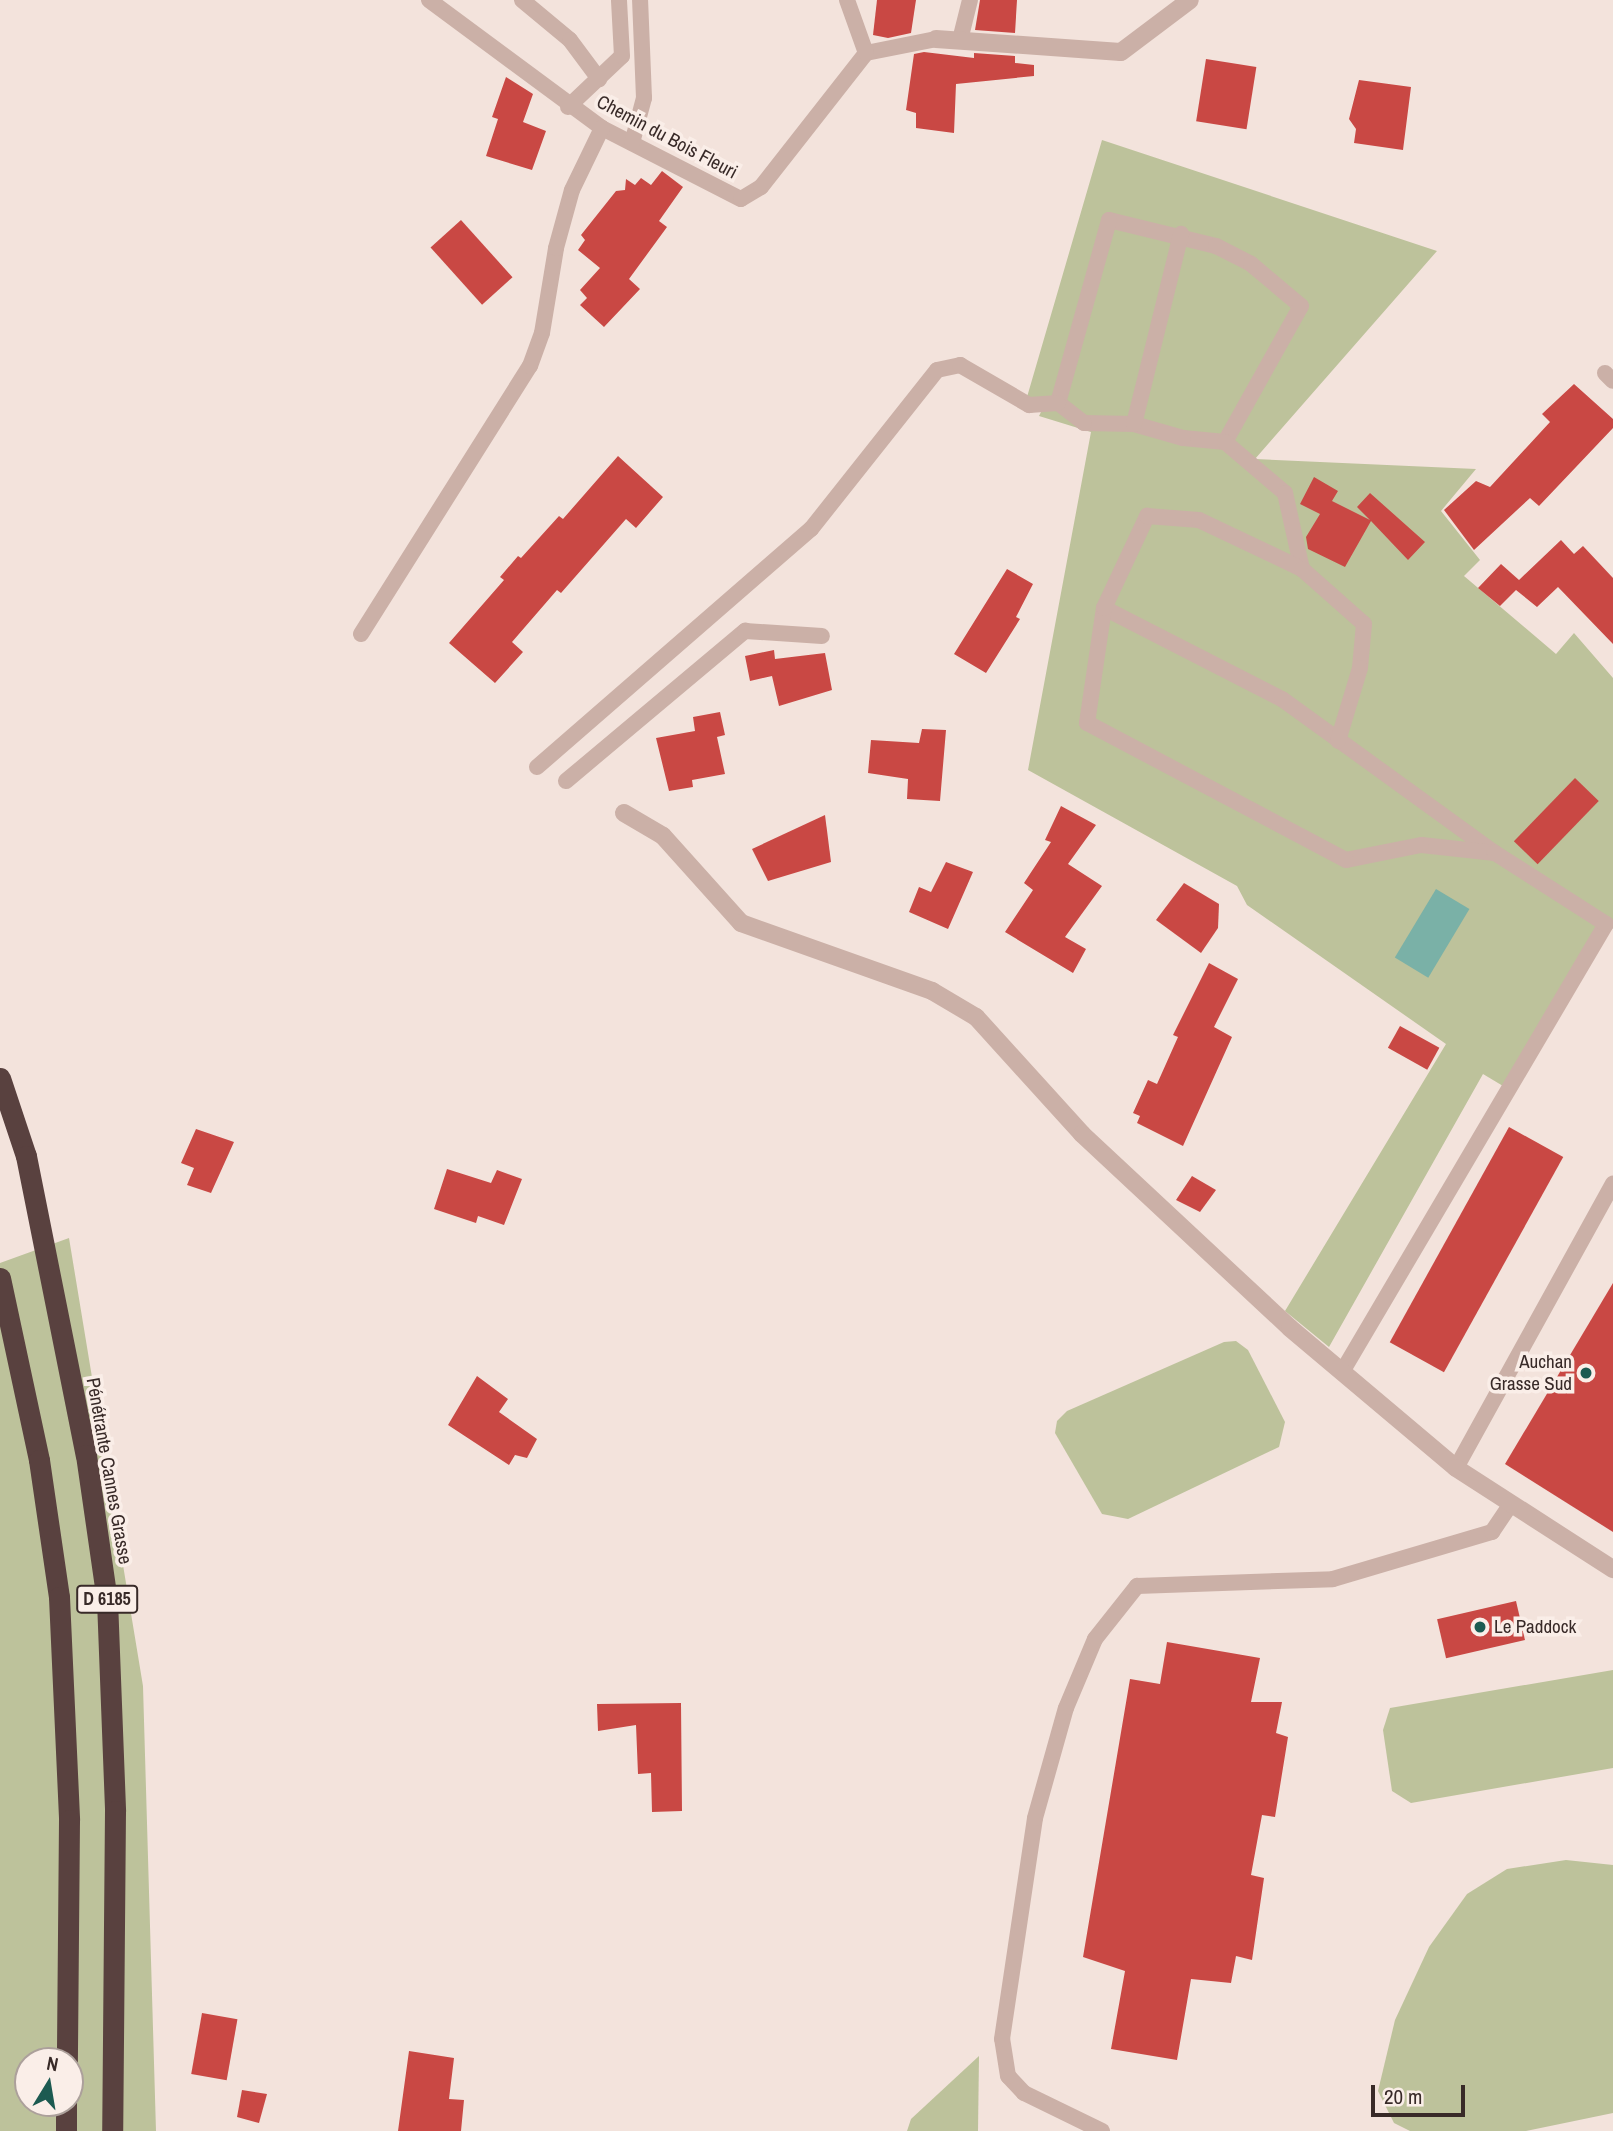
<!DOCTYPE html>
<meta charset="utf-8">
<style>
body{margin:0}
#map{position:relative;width:1613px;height:2131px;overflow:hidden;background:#f3e3dc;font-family:"Archivo Narrow",sans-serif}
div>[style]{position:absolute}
.green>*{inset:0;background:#bdc29b}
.water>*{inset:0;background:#7ab1a7;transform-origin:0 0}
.building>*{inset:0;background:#c94844;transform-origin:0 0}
.lane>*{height:16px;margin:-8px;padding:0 8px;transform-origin:8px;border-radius:8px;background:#cbb0a7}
.street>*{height:18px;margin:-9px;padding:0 9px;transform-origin:9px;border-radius:9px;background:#cbb0a7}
.highway>*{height:21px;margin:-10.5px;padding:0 10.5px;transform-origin:10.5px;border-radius:10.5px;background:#59413f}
.dots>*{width:19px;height:19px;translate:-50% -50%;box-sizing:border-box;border:4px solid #faeee8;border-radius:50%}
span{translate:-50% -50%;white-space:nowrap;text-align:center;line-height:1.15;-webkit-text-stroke:7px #faeee8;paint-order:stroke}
.shield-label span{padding:2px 5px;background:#faeee8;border:2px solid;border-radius:5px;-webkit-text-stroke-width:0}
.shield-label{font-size:18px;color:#382a28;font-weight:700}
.street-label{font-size:19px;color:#382a28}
.poi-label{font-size:19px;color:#382a28}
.right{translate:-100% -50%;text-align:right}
.left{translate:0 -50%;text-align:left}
.north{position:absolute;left:14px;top:2047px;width:70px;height:70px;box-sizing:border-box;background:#faeee8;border:2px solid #aca09b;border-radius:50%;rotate:11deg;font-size:19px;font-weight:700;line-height:28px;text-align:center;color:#382a28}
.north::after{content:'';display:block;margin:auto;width:24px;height:32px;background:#1c5a51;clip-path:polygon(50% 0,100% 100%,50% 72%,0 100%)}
.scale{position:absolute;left:1371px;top:2085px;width:94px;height:32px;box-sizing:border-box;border:4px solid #382a28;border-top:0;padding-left:9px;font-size:21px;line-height:24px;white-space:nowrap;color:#382a28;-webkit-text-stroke:5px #faeee8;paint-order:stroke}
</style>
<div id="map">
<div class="green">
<div style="clip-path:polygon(1102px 140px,1437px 251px,1255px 459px,1476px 469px,1441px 511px,1480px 560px,1464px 576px,1556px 654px,1574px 633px,1613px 678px,1613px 926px,1513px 1092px,1483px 1074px,1329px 1347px,1285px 1311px,1446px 1044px,1247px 905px,1237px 886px,1028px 770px,1091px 432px,1039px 416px,1044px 406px,1027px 397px)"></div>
<div style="clip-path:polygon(evenodd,69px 1238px,143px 1686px,156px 2131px,0 2131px,0 1263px,69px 1238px,28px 2061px,70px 2061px,70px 2103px,28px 2103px,28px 2061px)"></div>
<div style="clip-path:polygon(1236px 1341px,1248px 1350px,1285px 1422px,1279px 1447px,1128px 1519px,1102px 1514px,1055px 1433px,1057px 1421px,1067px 1411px,1224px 1342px)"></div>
<div style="clip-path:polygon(1613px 1670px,1613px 1768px,1411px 1803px,1392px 1791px,1383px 1730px,1390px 1708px)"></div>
<div style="clip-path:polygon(1566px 1860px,1613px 1865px,1613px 2113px,1526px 2131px,1410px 2131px,1394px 2123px,1378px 2091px,1395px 2020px,1429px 1947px,1467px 1894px,1507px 1869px)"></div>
<div style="clip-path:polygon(979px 2056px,978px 2131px,907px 2131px,911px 2119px)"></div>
</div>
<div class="water">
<div style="left:1436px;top:889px;width:39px;height:80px;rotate:31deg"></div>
</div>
<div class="building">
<div style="clip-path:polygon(877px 0,916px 0,911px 33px,888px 38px,873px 35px)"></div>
<div style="clip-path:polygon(980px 0,1017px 0,1015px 33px,975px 30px)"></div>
<div style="clip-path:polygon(924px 52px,974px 58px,974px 53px,1015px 56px,1015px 63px,1034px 65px,1034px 76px,956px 84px,954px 133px,916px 128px,916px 113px,906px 110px,914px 54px)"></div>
<div style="left:1206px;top:59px;width:51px;height:63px;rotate:9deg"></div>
<div style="clip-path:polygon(506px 77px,533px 94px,523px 122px,546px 131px,532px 170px,486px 156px,498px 119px,492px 117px)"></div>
<div style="clip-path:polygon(1359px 80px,1411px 87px,1403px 150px,1354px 143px,1356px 129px,1349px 119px)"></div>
<div style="clip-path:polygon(662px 171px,683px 187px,659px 221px,667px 227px,629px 279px,640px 289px,604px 327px,580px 305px,587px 298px,580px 290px,600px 268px,578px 250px,585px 240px,581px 235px,616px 191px,625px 190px,626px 179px,635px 185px,641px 178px,651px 185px)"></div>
<div style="left:461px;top:220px;width:77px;height:41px;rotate:48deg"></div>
<div style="clip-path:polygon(1574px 384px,1613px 419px,1613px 428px,1539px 506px,1530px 498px,1474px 550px,1444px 510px,1476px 481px,1490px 487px,1550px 422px,1542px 414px)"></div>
<div style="clip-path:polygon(618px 456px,663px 497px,636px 528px,626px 519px,561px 593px,557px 590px,512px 642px,523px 652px,495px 683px,449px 643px,504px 580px,500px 577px,518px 556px,521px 558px,559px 516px,563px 519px)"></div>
<div style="clip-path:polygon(1314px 477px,1338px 491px,1332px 501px,1370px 520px,1357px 507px,1370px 493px,1425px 542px,1408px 560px,1371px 521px,1345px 567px,1308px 549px,1306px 537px,1320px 514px,1300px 504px)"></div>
<div style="clip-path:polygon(1561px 540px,1574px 554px,1583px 546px,1613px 578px,1613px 644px,1558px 587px,1537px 607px,1516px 590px,1500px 606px,1478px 588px,1501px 564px,1519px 580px)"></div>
<div style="clip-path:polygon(1007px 569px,1033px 584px,1016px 617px,1020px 619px,986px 673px,954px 654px)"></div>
<div style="clip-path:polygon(774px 650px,775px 659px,825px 653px,832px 690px,779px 706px,772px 676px,750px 681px,745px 656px)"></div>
<div style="clip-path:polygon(720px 712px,725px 735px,717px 737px,725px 774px,692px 780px,693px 787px,669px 791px,656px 738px,695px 731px,693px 717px)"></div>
<div style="clip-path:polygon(922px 729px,946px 730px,940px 801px,907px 799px,908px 779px,868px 773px,871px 740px,919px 743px)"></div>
<div style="left:1575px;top:778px;width:33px;height:88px;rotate:44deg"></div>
<div style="clip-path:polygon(1061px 806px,1096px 825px,1068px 864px,1102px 886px,1065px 937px,1086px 949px,1073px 973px,1005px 932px,1033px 890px,1024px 883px,1051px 842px,1045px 840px)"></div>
<div style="clip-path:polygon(825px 815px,831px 862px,768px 881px,752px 849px)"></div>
<div style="clip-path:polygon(946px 862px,973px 872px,948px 929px,909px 912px,919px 887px,931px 892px)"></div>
<div style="clip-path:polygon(1184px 883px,1219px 904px,1218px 928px,1201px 953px,1156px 920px)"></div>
<div style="clip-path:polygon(1209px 963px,1238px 979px,1214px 1027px,1232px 1037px,1183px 1146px,1137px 1123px,1140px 1116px,1133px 1113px,1148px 1080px,1157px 1084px,1178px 1037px,1173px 1035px)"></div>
<div style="left:1400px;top:1026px;width:45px;height:25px;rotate:29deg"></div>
<div style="left:1509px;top:1127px;width:62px;height:246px;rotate:29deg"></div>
<div style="clip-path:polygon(196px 1129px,234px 1142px,211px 1193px,187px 1185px,194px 1168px,181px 1163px)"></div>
<div style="clip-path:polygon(447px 1169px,491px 1183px,497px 1170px,522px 1179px,504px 1225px,478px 1216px,476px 1223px,434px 1209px)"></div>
<div style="clip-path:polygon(1192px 1176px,1216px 1190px,1200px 1212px,1176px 1200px)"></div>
<div style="clip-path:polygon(1613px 1283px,1613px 1532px,1505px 1464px)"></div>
<div style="clip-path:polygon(477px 1376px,508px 1399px,499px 1412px,537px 1439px,527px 1458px,515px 1455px,509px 1465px,448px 1425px)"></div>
<div style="left:1516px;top:1601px;width:40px;height:81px;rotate:77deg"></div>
<div style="clip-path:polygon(1167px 1642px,1260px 1658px,1251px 1702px,1282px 1702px,1276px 1733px,1288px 1737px,1275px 1817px,1262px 1815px,1251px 1875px,1264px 1878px,1252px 1960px,1236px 1956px,1231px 1983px,1191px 1979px,1177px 2060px,1111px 2049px,1125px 1971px,1083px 1957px,1130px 1679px,1160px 1684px)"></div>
<div style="clip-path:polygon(681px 1703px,682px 1811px,652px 1812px,651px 1773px,638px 1774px,636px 1725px,598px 1731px,597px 1704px)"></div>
<div style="left:202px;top:2013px;width:36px;height:62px;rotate:10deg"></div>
<div style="clip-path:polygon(409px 2051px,454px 2058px,449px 2099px,464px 2100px,461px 2131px,398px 2131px)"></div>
<div style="clip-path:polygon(242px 2090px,267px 2094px,259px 2123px,237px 2117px)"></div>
</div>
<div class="lane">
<div style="left:429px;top:0;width:215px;rotate:36.5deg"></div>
<div style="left:602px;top:128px;width:156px;rotate:27.1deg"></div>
<div style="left:741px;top:199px;width:23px;rotate:-31deg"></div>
<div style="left:761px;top:187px;width:170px;rotate:-51.9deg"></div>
<div style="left:866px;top:53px;width:71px;rotate:-11.3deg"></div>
<div style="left:522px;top:0;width:62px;rotate:39.8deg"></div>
<div style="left:570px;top:40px;width:49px;rotate:53.4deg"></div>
<div style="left:847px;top:0;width:56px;rotate:70.3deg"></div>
<div style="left:960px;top:40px;width:41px;rotate:-76deg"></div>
<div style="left:568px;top:107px;width:74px;rotate:-43.4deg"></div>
<div style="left:622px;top:56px;width:56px;rotate:-93.1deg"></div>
<div style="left:632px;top:143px;width:47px;rotate:-75.1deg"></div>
<div style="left:644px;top:98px;width:98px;rotate:-92.3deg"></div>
<div style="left:1109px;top:220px;width:110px;rotate:13.7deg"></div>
<div style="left:1216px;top:246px;width:39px;rotate:27deg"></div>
<div style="left:1251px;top:264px;width:65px;rotate:40deg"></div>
<div style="left:1301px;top:306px;width:156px;rotate:119.2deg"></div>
<div style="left:1225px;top:442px;width:42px;rotate:-174.6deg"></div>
<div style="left:1183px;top:438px;width:51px;rotate:-164.1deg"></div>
<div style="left:1134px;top:424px;width:50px;rotate:-178.9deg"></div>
<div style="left:1084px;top:423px;width:33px;rotate:-142deg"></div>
<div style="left:1058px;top:403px;width:190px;rotate:-74.4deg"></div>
<div style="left:1605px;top:373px;width:11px;rotate:45deg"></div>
<div style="left:1134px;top:424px;width:196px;rotate:-76.1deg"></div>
<div style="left:1225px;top:442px;width:79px;rotate:40.4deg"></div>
<div style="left:1285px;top:493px;width:78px;rotate:77.4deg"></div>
<div style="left:1104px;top:608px;width:200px;rotate:27.1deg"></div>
<div style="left:1282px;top:699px;width:263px;rotate:35.9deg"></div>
<div style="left:1495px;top:853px;width:74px;rotate:-173.8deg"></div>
<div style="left:1421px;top:845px;width:76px;rotate:168.7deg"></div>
<div style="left:1346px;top:860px;width:293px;rotate:-152.1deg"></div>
<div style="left:1087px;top:723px;width:116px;rotate:-81.6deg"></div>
<div style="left:1104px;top:608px;width:102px;rotate:-64.9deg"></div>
<div style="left:1147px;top:516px;width:52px;rotate:4.4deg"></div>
<div style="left:1199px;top:520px;width:114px;rotate:25.4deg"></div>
<div style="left:1302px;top:569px;width:83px;rotate:41.6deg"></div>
<div style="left:1364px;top:624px;width:44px;rotate:95.2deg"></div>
<div style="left:1360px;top:668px;width:76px;rotate:106.8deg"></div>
<div style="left:361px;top:634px;width:317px;rotate:-57.8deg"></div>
<div style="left:530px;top:366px;width:35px;rotate:-70deg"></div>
<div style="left:542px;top:333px;width:86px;rotate:-80.6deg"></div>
<div style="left:556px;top:248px;width:60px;rotate:-74.6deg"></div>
<div style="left:572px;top:190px;width:69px;rotate:-64.2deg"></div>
<div style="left:537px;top:767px;width:363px;rotate:-41deg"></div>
<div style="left:811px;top:529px;width:203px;rotate:-51.6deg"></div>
<div style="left:937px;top:370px;width:24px;rotate:-12deg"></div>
<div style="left:960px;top:365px;width:80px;rotate:30.1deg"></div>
<div style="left:1029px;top:405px;width:29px;rotate:-4deg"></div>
<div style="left:566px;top:781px;width:234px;rotate:-40deg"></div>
<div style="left:745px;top:631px;width:77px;rotate:3.7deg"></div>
<div style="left:1342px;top:1372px;width:520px;rotate:-59.49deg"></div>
<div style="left:1606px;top:924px;width:132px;rotate:-147.4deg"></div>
<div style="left:1456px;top:1468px;width:325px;rotate:-61.1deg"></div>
<div style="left:1102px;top:2131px;width:87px;rotate:-154deg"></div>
<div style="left:1024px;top:2093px;width:23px;rotate:-133deg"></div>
<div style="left:1008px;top:2076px;width:37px;rotate:-99deg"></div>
<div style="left:1002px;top:2039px;width:223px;rotate:-81.5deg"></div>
<div style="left:1035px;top:1818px;width:114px;rotate:-74.3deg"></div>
<div style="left:1066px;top:1708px;width:75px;rotate:-67.2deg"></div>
<div style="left:1095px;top:1639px;width:68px;rotate:-51.6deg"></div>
<div style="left:1137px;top:1586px;width:196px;rotate:-2deg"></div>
<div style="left:1333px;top:1579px;width:166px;rotate:-16.5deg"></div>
<div style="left:1492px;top:1532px;width:32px;rotate:-56deg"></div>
</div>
<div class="street">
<div style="left:936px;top:39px;width:185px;rotate:4deg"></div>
<div style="left:1121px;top:52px;width:86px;rotate:-37deg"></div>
<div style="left:624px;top:813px;width:45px;rotate:30.5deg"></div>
<div style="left:663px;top:836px;width:117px;rotate:48.1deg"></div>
<div style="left:741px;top:923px;width:203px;rotate:19.6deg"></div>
<div style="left:932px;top:991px;width:51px;rotate:30.6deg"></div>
<div style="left:976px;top:1017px;width:158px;rotate:47.8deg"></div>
<div style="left:1082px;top:1134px;width:284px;rotate:43deg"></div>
<div style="left:1290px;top:1328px;width:217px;rotate:40.1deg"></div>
<div style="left:1456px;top:1468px;width:187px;rotate:32.8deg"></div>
</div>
<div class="highway">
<div style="left:0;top:1078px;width:82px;rotate:71.6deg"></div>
<div style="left:26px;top:1156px;width:305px;rotate:78.7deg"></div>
<div style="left:86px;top:1455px;width:147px;rotate:81.8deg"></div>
<div style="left:107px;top:1600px;width:211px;rotate:87.8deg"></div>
<div style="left:115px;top:1811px;width:320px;rotate:90.5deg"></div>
<div style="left:0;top:1278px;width:186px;rotate:77.9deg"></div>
<div style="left:39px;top:1460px;width:138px;rotate:81.7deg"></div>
<div style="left:59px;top:1597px;width:223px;rotate:87.4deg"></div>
<div style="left:69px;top:1820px;width:241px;rotate:90.5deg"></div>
<div style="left:66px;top:2131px;width:28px;rotate:-90deg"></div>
</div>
<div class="dots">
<div style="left:1586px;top:1373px;background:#1c5a51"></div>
<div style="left:1480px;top:1627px;background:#1c5a51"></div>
</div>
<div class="shield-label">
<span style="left:107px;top:1599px">D 6185</span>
</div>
<div class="street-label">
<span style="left:667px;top:137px;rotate:28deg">Chemin du Bois Fleuri</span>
<span style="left:109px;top:1471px;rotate:80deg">Pénétrante Cannes Grasse</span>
</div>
<div class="poi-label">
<span class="right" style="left:1572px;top:1373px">Auchan<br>Grasse Sud</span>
<span class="left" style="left:1494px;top:1627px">Le Paddock</span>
</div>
<div class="north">N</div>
<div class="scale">20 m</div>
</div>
